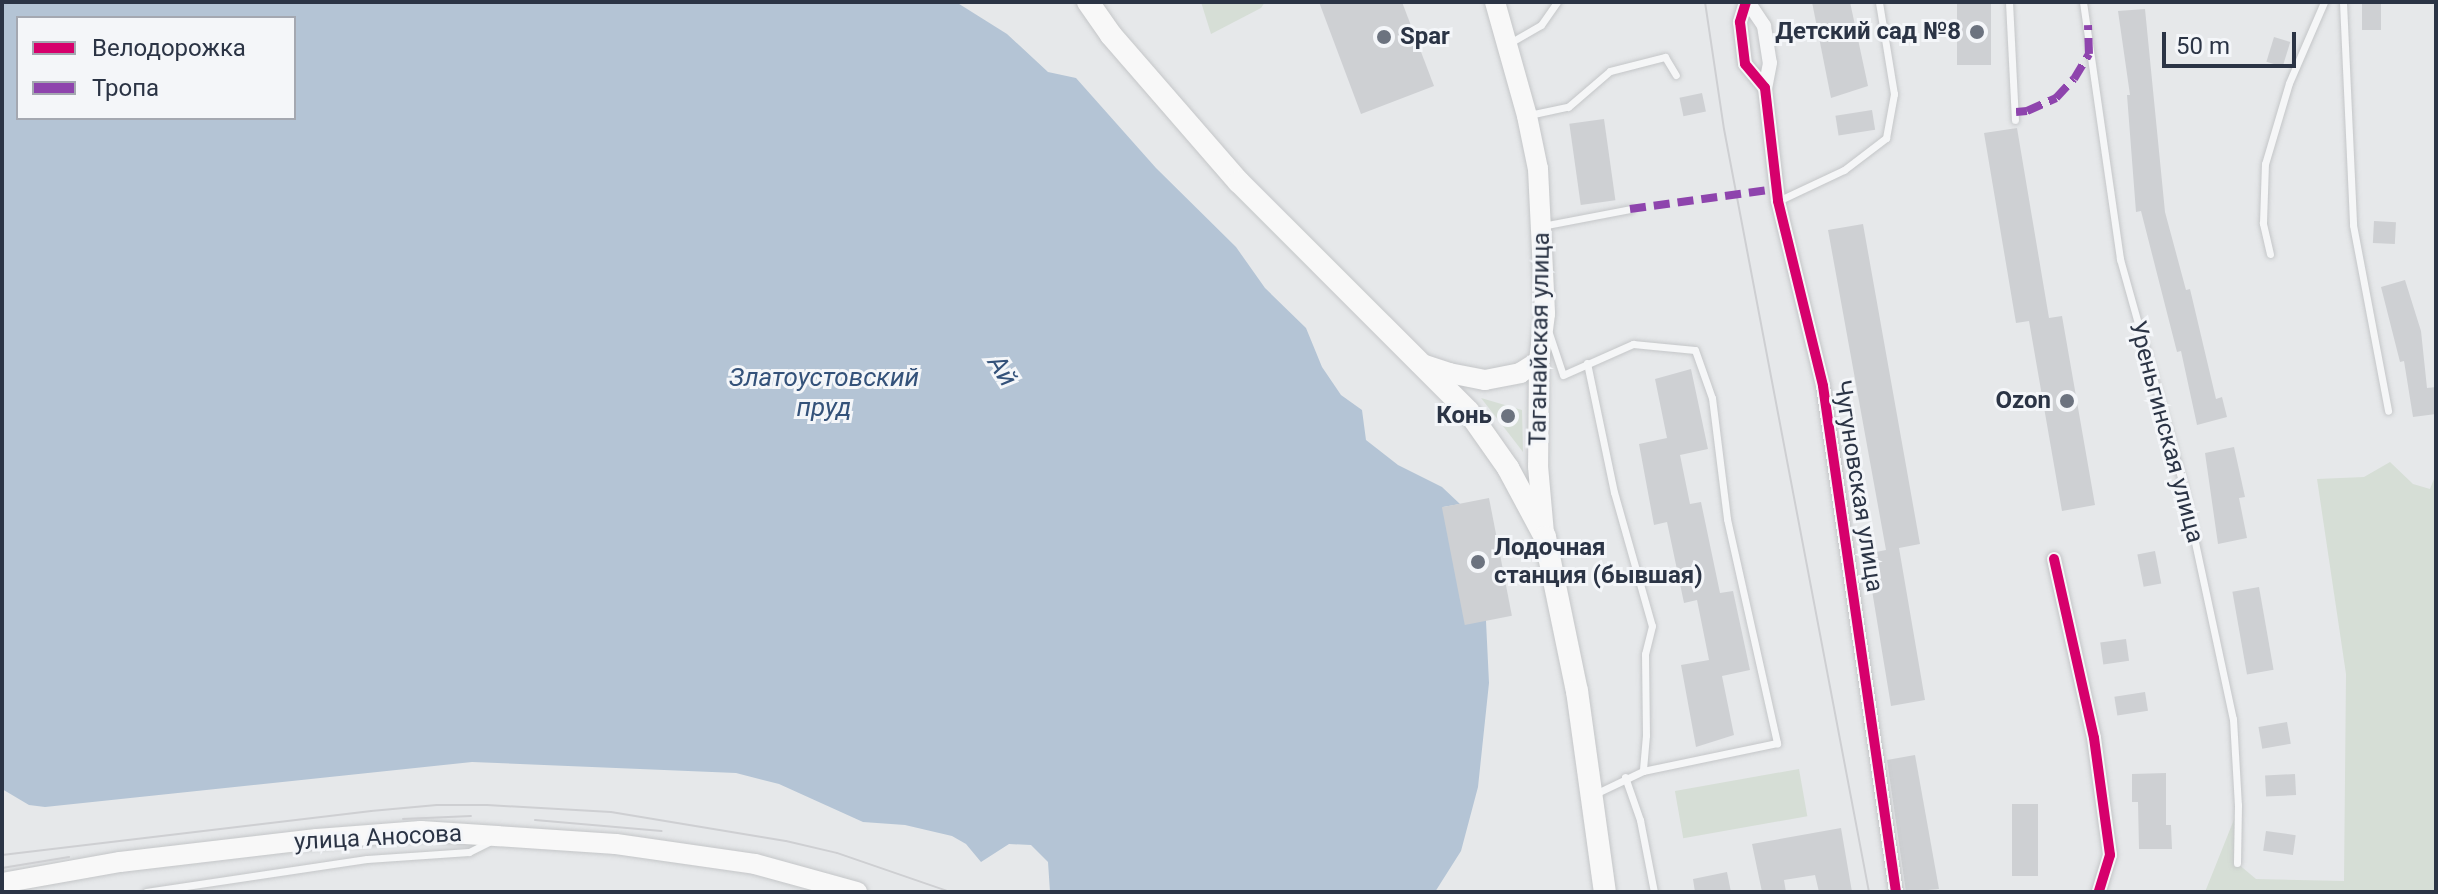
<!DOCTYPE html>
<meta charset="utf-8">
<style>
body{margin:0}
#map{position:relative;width:2438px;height:894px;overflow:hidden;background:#e6e8ea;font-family:Roboto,sans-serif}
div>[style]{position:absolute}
.green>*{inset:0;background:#d6ded6;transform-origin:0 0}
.water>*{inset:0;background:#b4c4d5}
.building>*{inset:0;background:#ced0d3;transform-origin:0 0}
.roads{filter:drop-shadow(0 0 2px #c4c6c8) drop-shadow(0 0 2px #c4c6c8)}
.lane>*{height:7px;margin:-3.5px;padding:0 3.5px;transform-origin:3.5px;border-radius:3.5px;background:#f5f6f7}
.street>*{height:14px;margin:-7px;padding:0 7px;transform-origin:7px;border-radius:7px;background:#f5f6f7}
.secondary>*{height:20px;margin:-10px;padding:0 10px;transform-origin:10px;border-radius:10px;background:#f8f8f8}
.primary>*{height:22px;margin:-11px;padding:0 11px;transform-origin:11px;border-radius:11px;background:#f8f8f8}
.tram>*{height:2px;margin:-1px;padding:0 1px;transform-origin:1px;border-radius:1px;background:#cecfd2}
.quiet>*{height:8px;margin-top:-4px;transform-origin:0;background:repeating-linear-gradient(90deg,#8e44ad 0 16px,transparent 0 24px)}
.cycleway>*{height:10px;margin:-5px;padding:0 5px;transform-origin:5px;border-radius:5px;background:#d6006c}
.dots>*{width:22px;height:22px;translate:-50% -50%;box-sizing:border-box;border:4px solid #f4f6f9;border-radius:50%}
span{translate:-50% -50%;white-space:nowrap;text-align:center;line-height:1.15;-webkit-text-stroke:6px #f4f6f9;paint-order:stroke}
.poi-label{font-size:24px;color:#2b3445;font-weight:700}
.right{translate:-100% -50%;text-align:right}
.left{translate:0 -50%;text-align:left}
.street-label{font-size:24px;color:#2b3445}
.water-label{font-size:26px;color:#34527a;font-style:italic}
.frame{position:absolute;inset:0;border:4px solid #2b3445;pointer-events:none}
.legend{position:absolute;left:16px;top:16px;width:280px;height:104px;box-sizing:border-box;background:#f4f6f9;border:2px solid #a4a8b1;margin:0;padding:10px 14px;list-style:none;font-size:24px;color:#2b3445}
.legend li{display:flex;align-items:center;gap:16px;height:40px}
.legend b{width:40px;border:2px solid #a4a8b1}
.scale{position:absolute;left:2162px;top:32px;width:134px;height:36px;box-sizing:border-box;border:4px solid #2b3445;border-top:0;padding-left:10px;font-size:24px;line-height:28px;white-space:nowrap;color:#2b3445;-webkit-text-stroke:6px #f4f6f9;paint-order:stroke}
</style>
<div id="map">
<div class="green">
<div style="clip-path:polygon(1201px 2px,1265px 2px,1261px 8px,1211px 34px)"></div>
<div style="clip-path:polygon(1481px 398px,1522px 410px,1523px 452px,1506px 430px)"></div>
<div style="clip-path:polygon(2390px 462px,2413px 484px,2430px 489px,2436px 474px,2436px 892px,2205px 892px,2235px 817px,2237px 863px,2256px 879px,2344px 881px,2346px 674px,2317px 479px,2364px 477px)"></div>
<div style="left:1799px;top:769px;width:48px;height:126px;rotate:80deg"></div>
</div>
<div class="water">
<div style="clip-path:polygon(evenodd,2px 2px,956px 2px,1007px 34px,1048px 72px,1076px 78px,1156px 168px,1236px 247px,1265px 288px,1306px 328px,1322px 367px,1341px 395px,1362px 410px,1366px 440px,1398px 465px,1442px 487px,1460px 504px,1443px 507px,1486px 621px,1489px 683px,1478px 787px,1461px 851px,1435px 892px,1050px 892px,1048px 862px,1031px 845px,1009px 844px,981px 862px,966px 844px,952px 836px,905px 825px,863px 822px,779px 784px,736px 773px,472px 762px,45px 807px,29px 805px,2px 789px,2px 2px,18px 18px,294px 18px,294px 118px,18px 118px,18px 18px)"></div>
</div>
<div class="building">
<div style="clip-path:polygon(1319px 2px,1402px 2px,1434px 86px,1361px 114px)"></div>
<div style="clip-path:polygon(1812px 2px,1850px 2px,1868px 86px,1831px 98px)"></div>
<div style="left:1957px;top:2px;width:34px;height:63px"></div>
<div style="left:2362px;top:2px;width:19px;height:28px"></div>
<div style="clip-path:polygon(2145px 9px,2165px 212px,2186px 290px,2190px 289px,2216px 399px,2222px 397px,2227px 417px,2197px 425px,2181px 351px,2177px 352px,2141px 211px,2136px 212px,2127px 95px,2130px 95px,2118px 11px)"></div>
<div style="left:2274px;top:37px;width:17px;height:26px;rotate:17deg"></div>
<div style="left:1702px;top:93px;width:19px;height:23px;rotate:78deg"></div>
<div style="left:1872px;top:110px;width:20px;height:37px;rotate:81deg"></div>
<div style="left:1604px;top:119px;width:82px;height:35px;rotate:82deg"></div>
<div style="clip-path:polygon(2017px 128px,2049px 318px,2062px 316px,2095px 505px,2062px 511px,2029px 321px,2016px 323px,1984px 133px)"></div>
<div style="left:2374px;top:221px;width:22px;height:22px;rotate:3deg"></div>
<div style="clip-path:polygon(1863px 224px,1920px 544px,1899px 548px,1925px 700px,1891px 706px,1866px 554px,1886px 550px,1828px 230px)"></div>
<div style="clip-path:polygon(2405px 280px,2421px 331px,2427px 388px,2436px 387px,2436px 414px,2413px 417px,2404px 361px,2400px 362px,2381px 287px)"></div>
<div style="clip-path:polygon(1691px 369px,1708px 449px,1680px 455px,1690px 504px,1701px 502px,1720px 593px,1733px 591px,1750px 670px,1722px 676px,1734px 735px,1696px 747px,1681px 665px,1709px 660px,1697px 600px,1684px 603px,1667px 522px,1654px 525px,1639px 444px,1667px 438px,1655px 379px)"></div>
<div style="clip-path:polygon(2234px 447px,2245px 497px,2239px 498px,2247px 538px,2218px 544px,2205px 453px)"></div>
<div style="left:1489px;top:498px;width:120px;height:48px;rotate:79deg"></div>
<div style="left:2155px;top:551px;width:33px;height:18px;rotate:79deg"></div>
<div style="left:2259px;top:587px;width:84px;height:27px;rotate:80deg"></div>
<div style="left:2126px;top:639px;width:22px;height:26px;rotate:82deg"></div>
<div style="left:2145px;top:692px;width:19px;height:31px;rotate:81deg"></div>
<div style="left:2287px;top:722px;width:22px;height:29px;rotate:80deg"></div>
<div style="clip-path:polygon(1915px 755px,1939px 889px,1906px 892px,1887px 760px)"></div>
<div style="clip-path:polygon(2166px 773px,2166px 825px,2171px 825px,2172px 849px,2139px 849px,2138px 802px,2132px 802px,2132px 774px)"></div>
<div style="left:2295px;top:774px;width:21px;height:30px;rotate:87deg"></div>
<div style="left:2012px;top:804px;width:26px;height:72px"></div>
<div style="clip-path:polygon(1841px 828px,1852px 892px,1819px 892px,1815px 875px,1784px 880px,1786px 892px,1762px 892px,1752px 844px)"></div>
<div style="left:2266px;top:831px;width:30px;height:20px;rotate:8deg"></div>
<div style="clip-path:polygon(1727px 872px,1731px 892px,1695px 892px,1693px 879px)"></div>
</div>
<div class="roads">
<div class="lane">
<div style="left:2009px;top:2px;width:118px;rotate:87.1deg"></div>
<div style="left:2083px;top:2px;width:260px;rotate:81.8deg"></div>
<div style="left:2120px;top:259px;width:226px;rotate:74.4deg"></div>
<div style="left:2181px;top:477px;width:248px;rotate:77.9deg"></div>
<div style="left:2233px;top:719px;width:86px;rotate:86.7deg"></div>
<div style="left:2238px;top:805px;width:58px;rotate:91deg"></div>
<div style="left:2343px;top:2px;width:223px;rotate:87.4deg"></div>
<div style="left:2353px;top:225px;width:189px;rotate:79.3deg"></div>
<div style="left:1508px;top:44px;width:38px;rotate:-30deg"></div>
<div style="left:1541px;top:25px;width:28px;rotate:-55deg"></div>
<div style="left:1529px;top:115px;width:40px;rotate:-12deg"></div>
<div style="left:1568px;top:107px;width:55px;rotate:-40.6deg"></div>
<div style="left:1610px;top:71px;width:57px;rotate:-14.3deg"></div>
<div style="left:1665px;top:57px;width:21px;rotate:59deg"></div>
<div style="left:1778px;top:201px;width:73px;rotate:-25.2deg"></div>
<div style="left:1844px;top:170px;width:53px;rotate:-37.3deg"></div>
<div style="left:1886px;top:138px;width:45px;rotate:-79.7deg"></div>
<div style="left:1894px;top:94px;width:93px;rotate:-99.3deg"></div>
<div style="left:1542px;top:226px;width:90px;rotate:-10.9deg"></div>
<div style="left:2270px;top:254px;width:32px;rotate:-103deg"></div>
<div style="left:2263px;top:223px;width:59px;rotate:-88.1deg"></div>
<div style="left:2265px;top:164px;width:84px;rotate:-73.5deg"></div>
<div style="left:2289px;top:83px;width:88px;rotate:-66.6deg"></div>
<div style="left:1549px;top:333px;width:44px;rotate:71.6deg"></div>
<div style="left:1563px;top:375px;width:77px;rotate:-23.9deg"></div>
<div style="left:1633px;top:344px;width:62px;rotate:5.5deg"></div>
<div style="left:1695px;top:350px;width:51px;rotate:70.5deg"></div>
<div style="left:1712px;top:398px;width:122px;rotate:82.9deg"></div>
<div style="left:1727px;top:519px;width:230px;rotate:77.4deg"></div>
<div style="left:1777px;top:743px;width:137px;rotate:168.2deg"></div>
<div style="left:1643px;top:771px;width:53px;rotate:154.4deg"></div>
<div style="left:1587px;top:363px;width:132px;rotate:78.2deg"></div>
<div style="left:1614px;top:492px;width:139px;rotate:74.2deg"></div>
<div style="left:1652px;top:626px;width:29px;rotate:104deg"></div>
<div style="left:1645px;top:654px;width:81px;rotate:89.3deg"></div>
<div style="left:1646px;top:735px;width:36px;rotate:95deg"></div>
<div style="left:1625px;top:777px;width:46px;rotate:70.8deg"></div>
<div style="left:1640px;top:820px;width:73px;rotate:79deg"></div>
<div style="left:146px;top:892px;width:223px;rotate:-8.5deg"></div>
<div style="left:367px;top:859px;width:102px;rotate:-3.9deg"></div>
<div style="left:469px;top:852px;width:22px;rotate:-27deg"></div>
</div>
<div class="street">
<div style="left:1746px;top:2px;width:21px;rotate:107deg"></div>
<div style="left:1740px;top:22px;width:42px;rotate:83.2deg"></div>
<div style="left:1745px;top:64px;width:31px;rotate:50deg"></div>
<div style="left:1765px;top:88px;width:114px;rotate:83.4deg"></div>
<div style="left:1778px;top:201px;width:190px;rotate:76.3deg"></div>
<div style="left:1823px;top:386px;width:511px;rotate:81.79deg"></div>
<div style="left:1748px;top:2px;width:29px;rotate:56deg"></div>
<div style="left:1764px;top:26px;width:37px;rotate:81deg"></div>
<div style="left:1770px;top:63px;width:25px;rotate:101deg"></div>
<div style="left:2054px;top:559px;width:183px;rotate:77.4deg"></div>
<div style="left:2094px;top:738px;width:118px;rotate:82.2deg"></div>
<div style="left:2110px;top:855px;width:39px;rotate:107deg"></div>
</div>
<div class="secondary">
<div style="left:1495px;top:2px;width:118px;rotate:74.3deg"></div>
<div style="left:1527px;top:116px;width:54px;rotate:78.3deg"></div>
<div style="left:1538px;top:169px;width:145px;rotate:87.2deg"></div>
<div style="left:1545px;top:314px;width:47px;rotate:97.3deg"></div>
<div style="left:1539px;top:361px;width:105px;rotate:90.5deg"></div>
<div style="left:1538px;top:466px;width:67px;rotate:84.9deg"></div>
<div style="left:1419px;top:363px;width:32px;rotate:18deg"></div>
<div style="left:1449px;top:373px;width:37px;rotate:11deg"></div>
<div style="left:1485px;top:380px;width:36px;rotate:-11deg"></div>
<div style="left:1520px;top:373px;width:22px;rotate:-32deg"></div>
<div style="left:2px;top:883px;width:120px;rotate:-10.1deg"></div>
<div style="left:120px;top:862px;width:198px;rotate:-6.7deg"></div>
<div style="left:317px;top:839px;width:104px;rotate:-4.4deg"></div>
<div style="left:421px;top:831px;width:195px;rotate:3.8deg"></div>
<div style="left:616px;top:844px;width:140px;rotate:8.2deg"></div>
<div style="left:755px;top:864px;width:106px;rotate:15.4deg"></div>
</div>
<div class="primary">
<div style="left:1088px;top:2px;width:40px;rotate:55.1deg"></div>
<div style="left:1111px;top:35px;width:195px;rotate:49deg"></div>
<div style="left:1239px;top:182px;width:324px;rotate:45deg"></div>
<div style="left:1468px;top:411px;width:70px;rotate:54.9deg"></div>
<div style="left:1508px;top:468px;width:78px;rotate:61.8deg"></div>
<div style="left:1545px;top:537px;width:157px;rotate:78.3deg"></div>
<div style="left:1577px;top:691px;width:203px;rotate:82.1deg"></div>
</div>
</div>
<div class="tram">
<div style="left:1705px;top:2px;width:128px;rotate:81.5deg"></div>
<div style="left:1724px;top:129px;width:777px;rotate:79.24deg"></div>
<div style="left:403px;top:819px;width:68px;rotate:-2.5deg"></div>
<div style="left:535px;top:820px;width:127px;rotate:5deg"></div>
<div style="left:2px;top:855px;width:372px;rotate:-6.8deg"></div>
<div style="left:371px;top:811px;width:66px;rotate:-5.2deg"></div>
<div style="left:437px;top:805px;width:50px"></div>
<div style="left:487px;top:805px;width:124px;rotate:3.2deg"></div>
<div style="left:611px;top:812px;width:177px;rotate:9.4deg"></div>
<div style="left:786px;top:841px;width:52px;rotate:13.2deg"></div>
<div style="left:837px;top:853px;width:120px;rotate:19deg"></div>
<div style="left:2px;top:868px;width:68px;rotate:-9.3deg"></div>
</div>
<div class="quiet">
<div style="left:2016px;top:112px;width:11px;rotate:-5deg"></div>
<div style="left:2027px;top:111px;width:32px;rotate:-24deg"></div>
<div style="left:2056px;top:98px;width:26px;rotate:-47deg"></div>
<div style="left:2074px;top:79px;width:29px;rotate:-59deg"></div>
<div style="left:2089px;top:54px;width:29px;rotate:-92deg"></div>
<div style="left:1630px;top:209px;width:147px;rotate:-7.8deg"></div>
</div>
<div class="cycleway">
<div style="left:1746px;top:2px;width:21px;rotate:107deg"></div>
<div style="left:1740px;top:22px;width:42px;rotate:83.2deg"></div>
<div style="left:1745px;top:64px;width:31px;rotate:50deg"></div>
<div style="left:1765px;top:88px;width:114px;rotate:83.4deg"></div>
<div style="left:1778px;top:201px;width:190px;rotate:76.3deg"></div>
<div style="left:1823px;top:386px;width:511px;rotate:81.79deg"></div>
<div style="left:2054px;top:559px;width:183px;rotate:77.4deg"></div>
<div style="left:2094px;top:738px;width:118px;rotate:82.2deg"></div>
<div style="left:2110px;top:855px;width:39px;rotate:107deg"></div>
</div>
<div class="dots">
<div style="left:1977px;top:32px;background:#6c737f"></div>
<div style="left:1384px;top:37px;background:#6c737f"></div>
<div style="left:2067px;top:401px;background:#6c737f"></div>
<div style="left:1508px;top:416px;background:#6c737f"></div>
<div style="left:1478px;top:562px;background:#6c737f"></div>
</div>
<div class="poi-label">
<span class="right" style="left:1961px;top:32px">Детский сад №8</span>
<span class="left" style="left:1400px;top:37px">Spar</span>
<span class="right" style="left:2051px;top:401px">Ozon</span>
<span class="right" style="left:1492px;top:416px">Конь</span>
<span class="left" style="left:1494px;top:562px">Лодочная<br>станция (бывшая)</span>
</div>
<div class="street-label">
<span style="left:1540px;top:339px;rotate:-89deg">Таганайская улица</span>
<span style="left:2166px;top:432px;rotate:75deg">Уреньгинская улица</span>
<span style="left:1858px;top:486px;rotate:81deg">Чугуновская улица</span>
<span style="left:378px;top:838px;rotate:-3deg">улица Аносова</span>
</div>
<div class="water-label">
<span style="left:1002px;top:371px;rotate:58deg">Ай</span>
<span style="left:824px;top:393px">Златоустовский<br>пруд</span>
</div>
<div class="frame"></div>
<ul class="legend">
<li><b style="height:10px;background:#d6006c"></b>Велодорожка</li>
<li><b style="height:10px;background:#8e44ad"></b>Тропа</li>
</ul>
<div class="scale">50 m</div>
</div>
